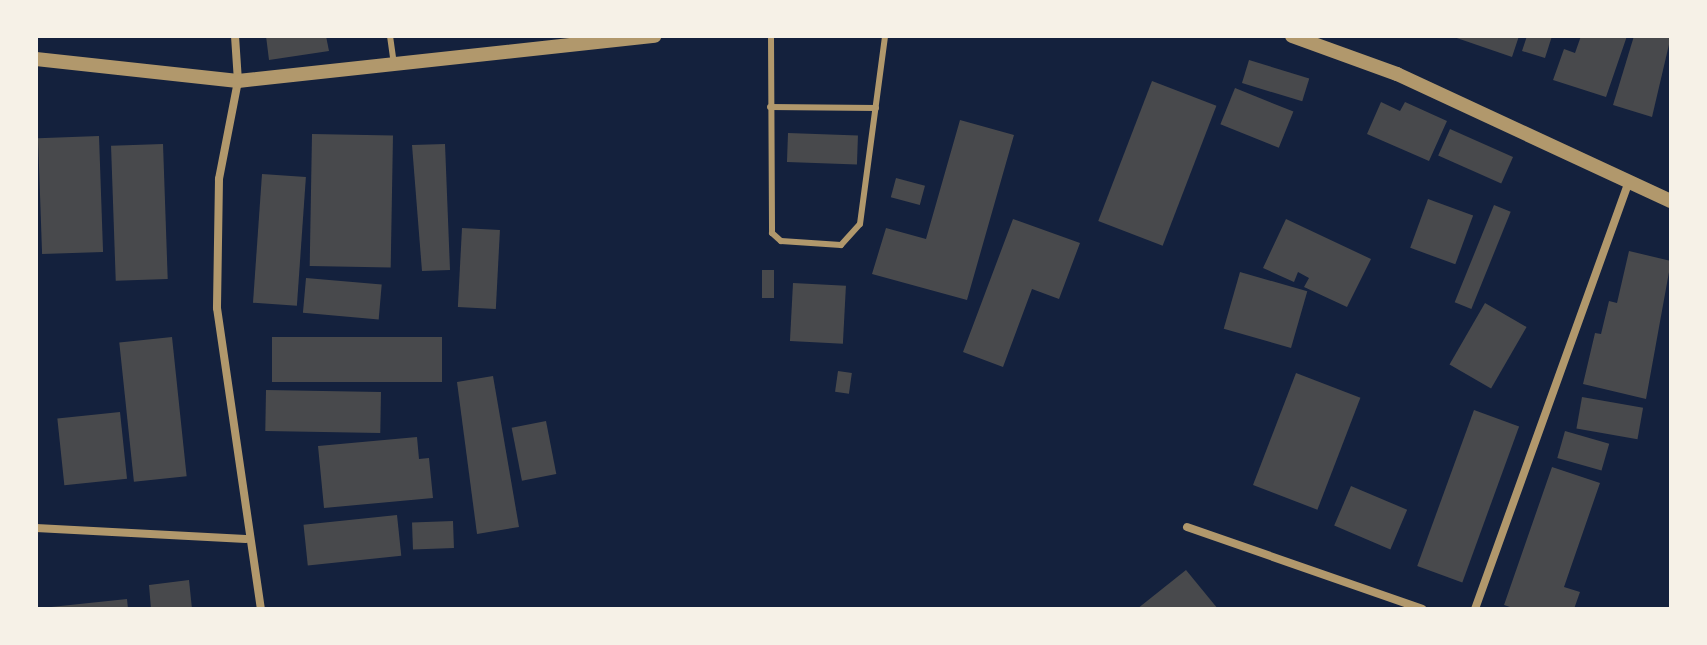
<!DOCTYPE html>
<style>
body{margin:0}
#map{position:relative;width:1707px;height:645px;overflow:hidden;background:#14213d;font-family:Ubuntu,sans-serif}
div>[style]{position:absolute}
.building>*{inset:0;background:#48494c;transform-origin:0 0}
.service>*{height:6px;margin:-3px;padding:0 3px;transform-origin:3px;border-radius:3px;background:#b1986c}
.minor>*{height:8px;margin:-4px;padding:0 4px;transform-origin:4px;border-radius:4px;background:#b1986c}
.tertiary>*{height:14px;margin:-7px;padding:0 7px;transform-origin:7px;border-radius:7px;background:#b1986c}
span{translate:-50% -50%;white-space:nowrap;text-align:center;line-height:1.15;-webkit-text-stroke:7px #f6f1e7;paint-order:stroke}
.frame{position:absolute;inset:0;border:38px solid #f6f1e7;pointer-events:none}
</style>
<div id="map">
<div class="building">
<div style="clip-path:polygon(266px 36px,326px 36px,329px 51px,269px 60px)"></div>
<div style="clip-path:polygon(1451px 36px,1519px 36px,1512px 57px)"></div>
<div style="clip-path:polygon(1527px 36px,1552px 36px,1545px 58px,1522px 51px)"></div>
<div style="clip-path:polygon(1581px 36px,1627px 36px,1606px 97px,1553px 80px,1564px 49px,1575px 53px)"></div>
<div style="clip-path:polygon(1634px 36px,1671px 36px,1652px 117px,1613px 105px)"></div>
<div style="left:1249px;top:60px;width:63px;height:24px;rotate:17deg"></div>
<div style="left:1152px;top:81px;width:69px;height:150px;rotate:21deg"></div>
<div style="left:1235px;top:88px;width:63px;height:39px;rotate:22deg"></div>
<div style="clip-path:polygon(1381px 102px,1400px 111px,1405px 102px,1447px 121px,1429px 161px,1367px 134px)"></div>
<div style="clip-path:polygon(960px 120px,1014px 135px,967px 300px,872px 274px,886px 228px,926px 239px)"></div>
<div style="left:1450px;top:129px;width:69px;height:29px;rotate:24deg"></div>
<div style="left:788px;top:133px;width:70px;height:29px;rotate:2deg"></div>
<div style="left:312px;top:134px;width:81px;height:132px;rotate:1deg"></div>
<div style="left:99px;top:136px;width:116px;height:61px;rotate:88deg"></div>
<div style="left:163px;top:144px;width:135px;height:52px;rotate:88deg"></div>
<div style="clip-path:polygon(445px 144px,450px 270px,422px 271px,412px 145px)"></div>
<div style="left:262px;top:174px;width:44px;height:129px;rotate:4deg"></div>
<div style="left:896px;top:178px;width:30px;height:20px;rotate:15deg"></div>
<div style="left:1428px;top:199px;width:48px;height:52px;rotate:20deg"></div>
<div style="left:1494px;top:205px;width:18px;height:105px;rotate:22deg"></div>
<div style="clip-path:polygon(1013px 219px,1080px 243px,1059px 299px,1032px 289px,1003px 367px,963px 352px)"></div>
<div style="clip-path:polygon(1286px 219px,1371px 259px,1347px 307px,1304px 287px,1309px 278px,1298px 272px,1294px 282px,1263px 268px)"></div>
<div style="left:462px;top:228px;width:38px;height:79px;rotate:3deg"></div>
<div style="clip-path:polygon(1629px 251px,1671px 261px,1646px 399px,1583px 384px,1595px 333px,1601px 334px,1609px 301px,1617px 303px)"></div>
<div style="left:762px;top:270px;width:12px;height:28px"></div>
<div style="left:1240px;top:272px;width:70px;height:59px;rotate:16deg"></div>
<div style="left:306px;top:278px;width:76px;height:35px;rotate:5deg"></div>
<div style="left:793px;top:283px;width:53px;height:58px;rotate:3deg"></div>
<div style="left:1485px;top:303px;width:48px;height:71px;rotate:30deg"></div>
<div style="left:172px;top:337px;width:140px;height:53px;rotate:84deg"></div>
<div style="left:272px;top:337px;width:170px;height:45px"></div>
<div style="left:838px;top:371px;width:14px;height:21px;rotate:8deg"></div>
<div style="left:1296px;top:373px;width:69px;height:120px;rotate:21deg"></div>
<div style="clip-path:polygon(493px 376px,519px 527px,477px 534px,457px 382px)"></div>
<div style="left:266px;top:390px;width:115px;height:41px;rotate:1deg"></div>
<div style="left:1582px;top:397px;width:62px;height:32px;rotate:10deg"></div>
<div style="left:1474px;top:410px;width:48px;height:166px;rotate:20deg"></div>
<div style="left:120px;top:412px;width:67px;height:63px;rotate:84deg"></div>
<div style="left:546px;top:421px;width:54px;height:35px;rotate:79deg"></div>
<div style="left:1565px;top:431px;width:46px;height:28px;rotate:16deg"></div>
<div style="clip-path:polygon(417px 437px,419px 459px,429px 458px,433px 498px,324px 508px,318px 446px)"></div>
<div style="clip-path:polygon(1552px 467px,1600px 483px,1564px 587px,1580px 592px,1574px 609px,1516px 609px,1504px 605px)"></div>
<div style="left:1351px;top:486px;width:61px;height:43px;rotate:23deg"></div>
<div style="left:397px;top:515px;width:41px;height:94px;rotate:84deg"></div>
<div style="left:453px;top:521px;width:27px;height:41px;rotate:88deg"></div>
<div style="clip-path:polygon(1186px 570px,1218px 609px,1137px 609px)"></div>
<div style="clip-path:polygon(189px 580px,192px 609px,151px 609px,149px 585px)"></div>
<div style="clip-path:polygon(127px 599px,128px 609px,51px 609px,51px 607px)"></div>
</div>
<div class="service">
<div style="left:390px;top:36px;width:28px;rotate:82deg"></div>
<div style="left:771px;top:36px;width:197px;rotate:89.7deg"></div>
<div style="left:772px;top:233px;width:12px;rotate:42deg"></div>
<div style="left:781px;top:241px;width:60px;rotate:3.8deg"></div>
<div style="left:841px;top:245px;width:28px;rotate:-48deg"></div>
<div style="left:860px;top:224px;width:190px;rotate:-82.4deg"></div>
<div style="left:770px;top:107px;width:106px;rotate:0.5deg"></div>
</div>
<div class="minor">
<div style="left:235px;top:36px;width:45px;rotate:86.2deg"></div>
<div style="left:238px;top:81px;width:100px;rotate:101deg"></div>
<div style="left:219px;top:179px;width:129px;rotate:90.9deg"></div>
<div style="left:217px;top:308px;width:304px;rotate:81.7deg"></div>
<div style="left:1187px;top:527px;width:249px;rotate:19.2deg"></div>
<div style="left:36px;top:528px;width:210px;rotate:3deg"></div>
<div style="left:1475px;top:609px;width:455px;rotate:-70.2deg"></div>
</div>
<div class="tertiary">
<div style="left:1292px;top:36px;width:112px;rotate:19.9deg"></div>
<div style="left:1397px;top:74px;width:302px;rotate:24.9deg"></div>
<div style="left:36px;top:59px;width:203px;rotate:6.2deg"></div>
<div style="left:238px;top:81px;width:419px;rotate:-6.2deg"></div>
</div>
<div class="frame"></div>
</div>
